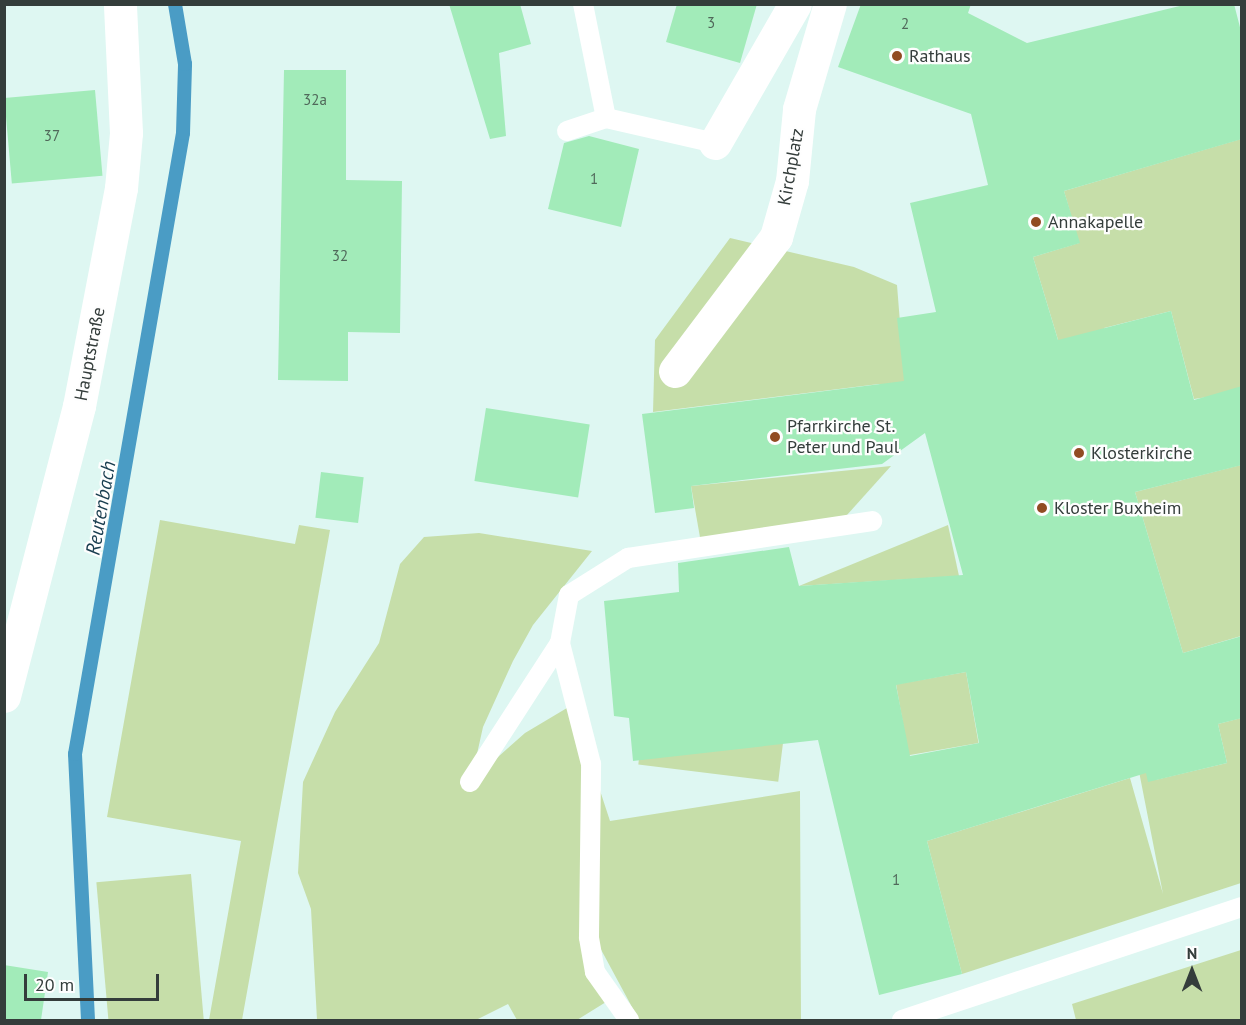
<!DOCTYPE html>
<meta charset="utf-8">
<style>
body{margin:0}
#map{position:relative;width:1246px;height:1025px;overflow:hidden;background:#def7f2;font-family:"PT Sans",sans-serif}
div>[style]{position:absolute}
.green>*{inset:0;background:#c6dea9;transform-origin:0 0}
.stream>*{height:14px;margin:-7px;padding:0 7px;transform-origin:7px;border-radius:7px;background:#4a9cc5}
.building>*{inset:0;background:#a2ebb9;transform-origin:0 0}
.lane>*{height:20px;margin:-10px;padding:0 10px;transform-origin:10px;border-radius:10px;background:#fff}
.street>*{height:33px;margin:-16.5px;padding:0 16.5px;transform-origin:16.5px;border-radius:16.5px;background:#fff}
.dots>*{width:16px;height:16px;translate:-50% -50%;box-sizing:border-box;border:3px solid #fefefe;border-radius:50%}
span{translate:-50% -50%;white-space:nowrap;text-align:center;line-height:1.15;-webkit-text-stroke:4.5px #fefefe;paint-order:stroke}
.number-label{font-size:15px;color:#50685a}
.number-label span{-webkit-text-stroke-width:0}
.poi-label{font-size:18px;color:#343d3b}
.left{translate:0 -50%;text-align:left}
.street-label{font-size:18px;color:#343d3b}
.water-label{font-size:20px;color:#193d4f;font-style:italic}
.frame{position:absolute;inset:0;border:6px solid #343d3b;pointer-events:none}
.north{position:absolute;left:1162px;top:941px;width:60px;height:60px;-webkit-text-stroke:4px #fefefe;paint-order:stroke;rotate:0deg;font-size:16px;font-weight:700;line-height:24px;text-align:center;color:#343d3b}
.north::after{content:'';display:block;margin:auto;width:21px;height:27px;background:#343d3b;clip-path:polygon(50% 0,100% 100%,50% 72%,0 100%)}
.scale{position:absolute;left:24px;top:974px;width:135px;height:27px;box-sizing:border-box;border:3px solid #343d3b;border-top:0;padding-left:8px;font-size:18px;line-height:21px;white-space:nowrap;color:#343d3b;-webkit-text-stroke:4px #fefefe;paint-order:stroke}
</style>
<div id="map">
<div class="green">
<div style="clip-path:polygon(1241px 139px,1241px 392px,1194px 399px,1171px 311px,1104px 328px,1115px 375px,1078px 406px,1033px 257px,1079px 243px,1064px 191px)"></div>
<div style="clip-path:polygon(730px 238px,854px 267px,897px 285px,906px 398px,879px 384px,653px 412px,655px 340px)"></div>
<div style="clip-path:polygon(1241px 465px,1241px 636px,1183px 653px,1135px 492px)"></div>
<div style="clip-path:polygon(891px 466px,838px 525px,701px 543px,691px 486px)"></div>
<div style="clip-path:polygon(160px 520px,295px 544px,299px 525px,330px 530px,242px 1020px,209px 1020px,241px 841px,107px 817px)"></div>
<div style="clip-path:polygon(948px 525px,959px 576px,799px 586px)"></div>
<div style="clip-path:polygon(479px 533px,592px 551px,533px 625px,513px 661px,483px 727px,471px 781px,525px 733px,572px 705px,610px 821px,800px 791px,801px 1020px,639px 1020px,598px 944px,606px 1002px,577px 1020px,517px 1020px,508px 1004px,476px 1020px,317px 1020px,311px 909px,298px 873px,303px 782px,335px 712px,379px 643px,400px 564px,424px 537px)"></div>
<div style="left:966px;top:672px;width:72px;height:71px;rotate:80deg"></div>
<div style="clip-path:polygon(1241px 718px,1241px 883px,962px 974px,927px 841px,1130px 778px,1163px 894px,1134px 746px,1155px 780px,1227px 763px,1218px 724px)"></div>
<div style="left:783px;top:743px;width:39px;height:141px;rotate:97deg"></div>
<div style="left:191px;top:874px;width:146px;height:95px;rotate:85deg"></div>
<div style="clip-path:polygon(1241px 950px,1241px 1020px,1076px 1020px,1072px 1004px)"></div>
</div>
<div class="stream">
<div style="left:88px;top:1020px;width:266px;rotate:-92.8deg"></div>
<div style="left:75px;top:754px;width:630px;rotate:-80.13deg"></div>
<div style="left:183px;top:133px;width:69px;rotate:-88.3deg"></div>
<div style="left:185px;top:64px;width:61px;rotate:-99.5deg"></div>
</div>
<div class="building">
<div style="clip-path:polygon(449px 4px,520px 4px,531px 44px,499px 53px,506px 136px,490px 139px)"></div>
<div style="clip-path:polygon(677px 4px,757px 4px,740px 63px,666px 42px)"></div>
<div style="clip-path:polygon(evenodd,861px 4px,971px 4px,968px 13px,1027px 43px,1188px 4px,1234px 4px,1242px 35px,1242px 139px,1064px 191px,1080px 243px,1033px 257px,1058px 340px,1171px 311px,1194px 400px,1242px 386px,1242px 465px,1135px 492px,1183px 653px,1242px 636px,1242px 718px,1218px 724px,1227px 763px,1148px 782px,1146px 773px,927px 841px,962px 974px,879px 995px,818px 740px,633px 761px,629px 718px,614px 716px,604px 601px,679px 592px,678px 563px,789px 547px,799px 586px,963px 575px,925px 433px,882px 464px,691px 486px,694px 508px,655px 513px,642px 414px,904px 381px,897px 318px,936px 312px,910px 203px,988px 185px,971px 114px,838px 67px,861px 4px,966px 672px,979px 743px,910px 756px,896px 685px,966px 672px)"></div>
<div style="clip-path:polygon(284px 70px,346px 70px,346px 180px,402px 181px,400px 333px,348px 332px,348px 381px,278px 380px)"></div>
<div style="left:95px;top:90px;width:86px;height:91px;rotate:85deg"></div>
<div style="clip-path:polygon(589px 136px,639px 149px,621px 227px,548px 209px,564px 143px)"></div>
<div style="left:486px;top:408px;width:105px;height:74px;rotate:9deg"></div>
<div style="left:321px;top:472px;width:43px;height:46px;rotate:7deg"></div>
<div style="clip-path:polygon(4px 965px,48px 972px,41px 1020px,4px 1020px)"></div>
</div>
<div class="lane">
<div style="left:583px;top:4px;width:116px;rotate:78.6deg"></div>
<div style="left:606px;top:118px;width:112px;rotate:12.9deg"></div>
<div style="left:567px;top:131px;width:41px;rotate:-18.4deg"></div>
<div style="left:470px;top:782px;width:166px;rotate:-57.1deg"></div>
<div style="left:629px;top:1020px;width:59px;rotate:-125.3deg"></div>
<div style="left:595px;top:972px;width:36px;rotate:-100deg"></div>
<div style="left:589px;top:937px;width:173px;rotate:-89.3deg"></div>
<div style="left:591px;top:764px;width:125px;rotate:-104.4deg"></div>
<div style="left:560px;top:643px;width:49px;rotate:-79.4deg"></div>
<div style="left:569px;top:595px;width:70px;rotate:-32.1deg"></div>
<div style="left:628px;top:558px;width:247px;rotate:-8.6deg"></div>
<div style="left:902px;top:1020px;width:358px;rotate:-18.4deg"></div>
</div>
<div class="street">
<div style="left:715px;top:143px;width:160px;rotate:-60.1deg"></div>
<div style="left:675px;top:371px;width:168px;rotate:-53deg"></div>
<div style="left:776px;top:237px;width:58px;rotate:-74.1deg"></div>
<div style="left:792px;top:181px;width:72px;rotate:-84.4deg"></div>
<div style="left:799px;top:109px;width:109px;rotate:-73.6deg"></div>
<div style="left:4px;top:696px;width:300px;rotate:-75.5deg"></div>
<div style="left:79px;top:406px;width:222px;rotate:-79.1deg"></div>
<div style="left:121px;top:188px;width:55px;rotate:-84.8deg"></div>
<div style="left:126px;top:133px;width:129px;rotate:-92.7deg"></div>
</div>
<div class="dots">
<div style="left:897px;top:56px;background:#914c22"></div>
<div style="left:1036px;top:222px;background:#914c22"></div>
<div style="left:775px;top:437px;background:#914c22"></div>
<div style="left:1079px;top:453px;background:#914c22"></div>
<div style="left:1042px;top:508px;background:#914c22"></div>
</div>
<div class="number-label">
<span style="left:711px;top:23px">3</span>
<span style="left:905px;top:24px">2</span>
<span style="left:315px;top:100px">32a</span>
<span style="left:52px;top:136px">37</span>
<span style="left:594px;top:179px">1</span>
<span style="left:340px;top:256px">32</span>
<span style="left:896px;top:880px">1</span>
</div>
<div class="poi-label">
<span class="left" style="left:909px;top:56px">Rathaus</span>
<span class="left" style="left:1048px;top:222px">Annakapelle</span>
<span class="left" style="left:787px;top:437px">Pfarrkirche St.<br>Peter und Paul</span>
<span class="left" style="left:1091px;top:453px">Klosterkirche</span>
<span class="left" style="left:1054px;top:508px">Kloster Buxheim</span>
</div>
<div class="street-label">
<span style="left:791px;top:167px;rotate:-80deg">Kirchplatz</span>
<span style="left:90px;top:354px;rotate:-79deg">Hauptstraße</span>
</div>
<div class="water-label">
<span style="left:101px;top:508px;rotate:-80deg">Reutenbach</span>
</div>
<div class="frame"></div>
<div class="north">N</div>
<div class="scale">20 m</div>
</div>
